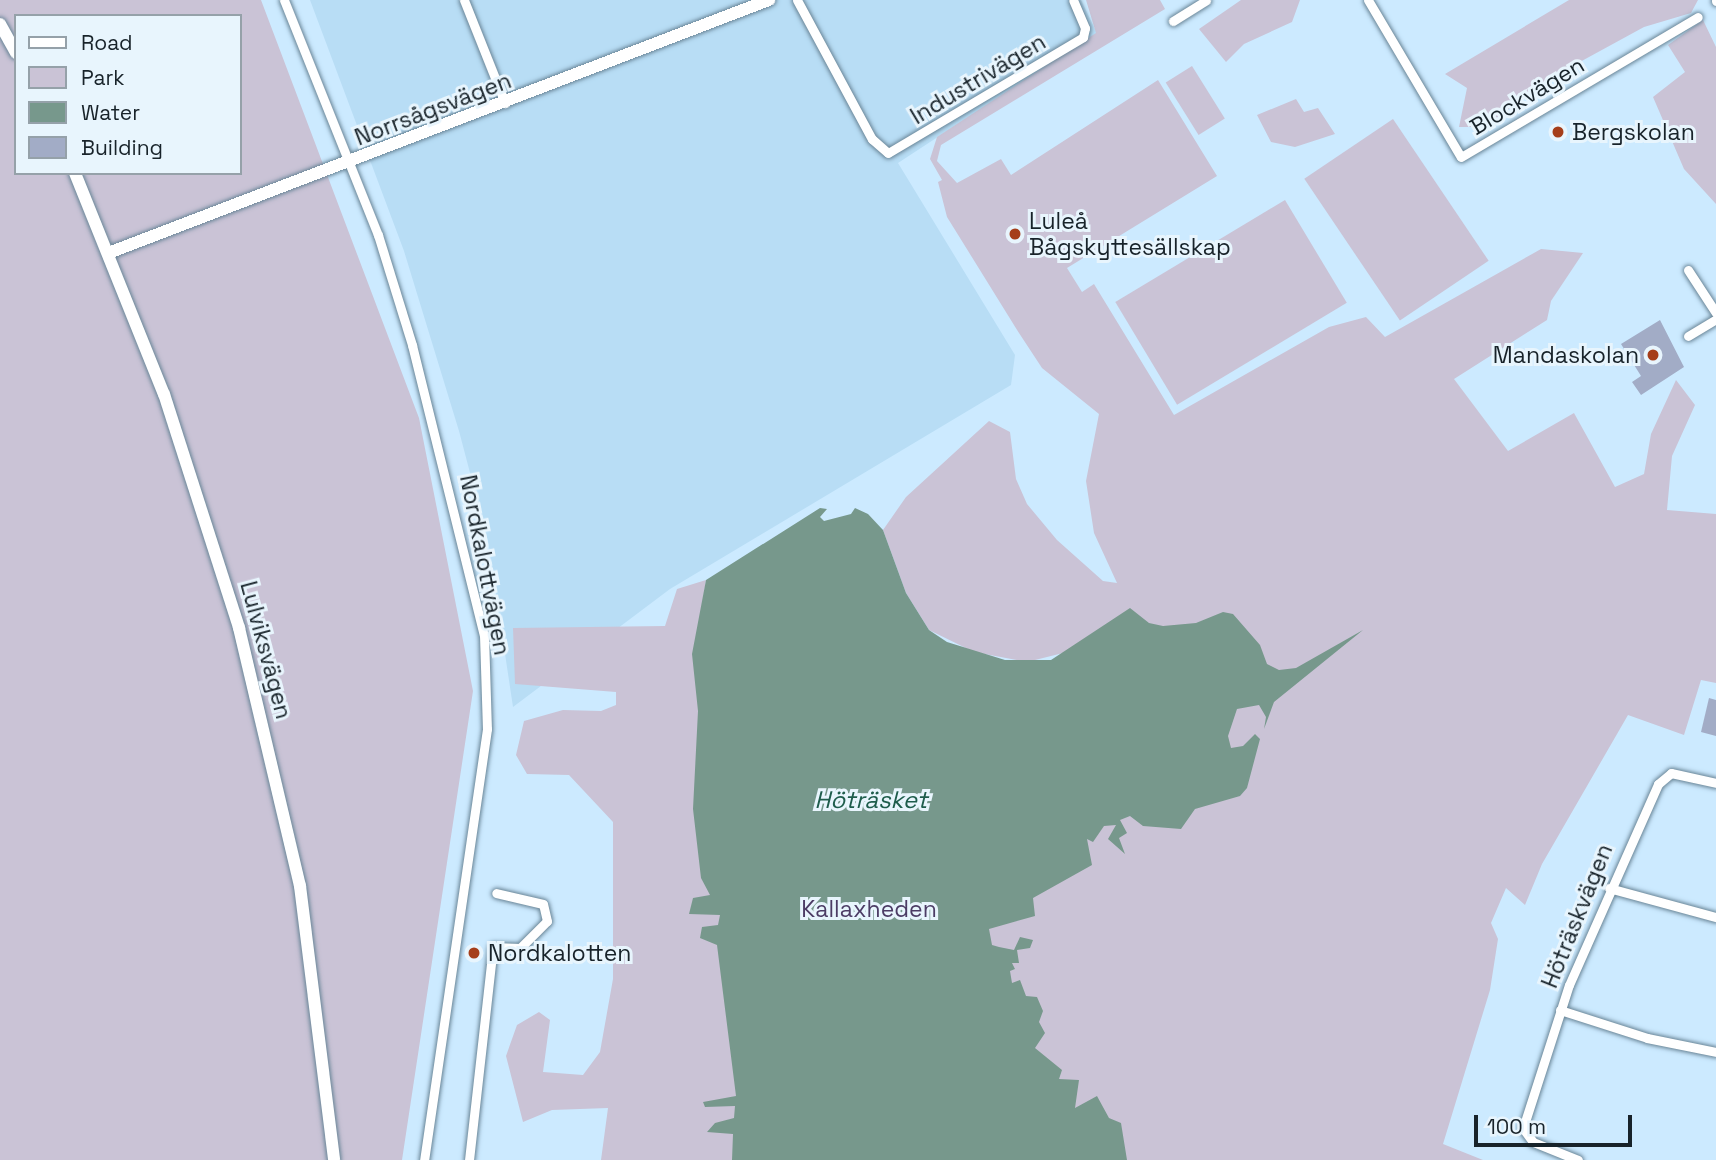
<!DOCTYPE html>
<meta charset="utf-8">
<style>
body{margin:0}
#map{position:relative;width:1716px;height:1160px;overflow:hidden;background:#cceaff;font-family:"Space Grotesk",sans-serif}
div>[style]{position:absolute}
.built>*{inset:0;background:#b8ddf5}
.green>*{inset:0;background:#cac3d6;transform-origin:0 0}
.water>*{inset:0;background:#77988c}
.building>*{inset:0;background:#a2acc6}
.roads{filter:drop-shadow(0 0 2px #698597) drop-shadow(0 0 2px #698597)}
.street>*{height:9px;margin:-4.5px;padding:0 4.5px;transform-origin:4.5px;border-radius:4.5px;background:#fff}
.secondary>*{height:12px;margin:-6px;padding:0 6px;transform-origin:6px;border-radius:6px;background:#fff}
.dots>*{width:19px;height:19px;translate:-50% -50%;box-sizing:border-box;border:4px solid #e8f5fd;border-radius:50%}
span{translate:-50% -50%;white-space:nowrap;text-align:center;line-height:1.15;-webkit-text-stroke:6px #e8f5fd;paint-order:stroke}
.street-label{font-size:23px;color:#18232a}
.poi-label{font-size:23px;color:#18232a}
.left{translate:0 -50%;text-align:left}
.right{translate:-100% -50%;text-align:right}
.park-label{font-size:23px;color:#4c3c65}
.water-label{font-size:24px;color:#1e5d4c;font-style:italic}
.legend{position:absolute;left:14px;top:14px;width:228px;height:161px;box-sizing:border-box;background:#e8f5fd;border:2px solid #95a1a9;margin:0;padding:9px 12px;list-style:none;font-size:21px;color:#18232a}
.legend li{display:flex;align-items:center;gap:14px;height:35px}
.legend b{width:35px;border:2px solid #95a1a9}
.scale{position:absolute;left:1474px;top:1115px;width:158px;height:32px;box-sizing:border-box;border:4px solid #18232a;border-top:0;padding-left:9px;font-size:21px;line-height:24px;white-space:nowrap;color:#18232a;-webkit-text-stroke:5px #e8f5fd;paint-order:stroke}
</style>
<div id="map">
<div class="built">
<div style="clip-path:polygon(310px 0,1081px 0,1097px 33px,898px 163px,1015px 355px,1011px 385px,670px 589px,513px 707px,488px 541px,459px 431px,404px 251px)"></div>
</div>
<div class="green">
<div style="clip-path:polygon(evenodd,0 0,261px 0,419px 418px,473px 691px,402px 1160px,0 1160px,0 0,16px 16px,240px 16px,240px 173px,16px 173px,16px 16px)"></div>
<div style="clip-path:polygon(1086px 0,1160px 0,1165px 9px,941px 145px,937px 161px,957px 183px,1001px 159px,1011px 175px,1158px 80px,1217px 176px,1067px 268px,1082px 292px,1094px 284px,1174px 415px,1329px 327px,1366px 317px,1385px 337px,1541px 249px,1583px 253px,1551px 301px,1547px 320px,1454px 379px,1508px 451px,1574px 413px,1615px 487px,1644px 474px,1651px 434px,1676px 380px,1695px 405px,1672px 456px,1667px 510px,1716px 514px,1716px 683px,1701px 680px,1684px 735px,1628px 715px,1542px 864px,1525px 905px,1506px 888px,1491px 923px,1498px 939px,1490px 990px,1443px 1144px,1483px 1160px,601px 1160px,608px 1108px,552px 1110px,523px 1122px,506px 1056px,517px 1025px,539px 1012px,550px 1020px,543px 1072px,583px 1075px,600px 1052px,613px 979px,613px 822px,569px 775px,527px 774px,516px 755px,524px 721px,563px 710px,601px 711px,616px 705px,616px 692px,515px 684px,513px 628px,665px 626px,677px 589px,706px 580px,699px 626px,1103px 692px,1091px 634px,1071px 651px,1027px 662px,974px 652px,929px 630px,906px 593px,883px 530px,906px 497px,989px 421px,1010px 432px,1016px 479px,1027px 504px,1057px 540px,1103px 581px,1117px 583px,1094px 533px,1086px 481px,1099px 414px,1042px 368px,1019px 333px,947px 217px,938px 182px,942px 180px,930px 159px,937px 137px,1096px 33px)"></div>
<div style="clip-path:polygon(1241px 0,1300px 0,1292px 22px,1244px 44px,1226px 62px,1199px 29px)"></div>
<div style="clip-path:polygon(1569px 0,1698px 0,1691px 13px,1644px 27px,1567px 69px,1483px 127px,1459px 127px,1467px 88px,1445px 74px)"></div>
<div style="clip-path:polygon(1703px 20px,1716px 47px,1716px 204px,1684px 169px,1653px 97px,1685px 72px,1668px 45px)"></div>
<div style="left:1192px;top:66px;width:62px;height:31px;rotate:58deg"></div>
<div style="clip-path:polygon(1296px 99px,1304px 112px,1318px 108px,1335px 134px,1295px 147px,1271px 142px,1257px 115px)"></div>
<div style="left:1393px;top:119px;width:171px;height:107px;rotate:56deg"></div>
<div style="left:1285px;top:200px;width:120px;height:198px;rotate:59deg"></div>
</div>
<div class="water">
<div style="clip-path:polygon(820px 508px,827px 509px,820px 517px,824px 521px,851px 514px,855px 508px,868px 514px,883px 530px,906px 593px,929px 630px,947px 642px,1005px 660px,1051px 660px,1130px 608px,1149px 623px,1163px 626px,1196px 623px,1223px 612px,1233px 614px,1260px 645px,1267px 664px,1279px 670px,1296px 668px,1363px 630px,1274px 702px,1264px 729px,1266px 717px,1259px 705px,1237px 709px,1228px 736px,1231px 748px,1243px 746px,1255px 734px,1260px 739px,1247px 788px,1240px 796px,1195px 809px,1181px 829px,1143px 826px,1130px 816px,1120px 820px,1127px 833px,1119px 838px,1125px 854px,1108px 839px,1116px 825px,1104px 826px,1093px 842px,1087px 839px,1092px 865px,1033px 898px,1035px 916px,989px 929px,992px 945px,999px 947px,1014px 950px,1020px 937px,1033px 940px,1030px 948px,1017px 950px,1019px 963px,1012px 963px,1015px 969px,1010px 971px,1012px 983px,1020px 980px,1026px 996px,1037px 997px,1043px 1011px,1039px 1022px,1045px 1033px,1035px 1048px,1062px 1070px,1059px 1079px,1079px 1080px,1075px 1108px,1097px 1096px,1109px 1118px,1121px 1123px,1127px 1160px,732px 1160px,733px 1134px,707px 1132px,715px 1123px,734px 1118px,735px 1106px,705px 1107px,703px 1102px,736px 1096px,717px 945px,700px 938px,702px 927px,718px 925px,720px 915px,689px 914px,693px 898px,710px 895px,701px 878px,693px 809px,698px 711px,692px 654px,706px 580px)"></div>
</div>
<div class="building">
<div style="clip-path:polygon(1660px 320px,1684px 367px,1641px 395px,1632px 382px,1641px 376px,1621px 344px)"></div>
<div style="clip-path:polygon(1709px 698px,1716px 700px,1716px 736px,1701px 732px)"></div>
</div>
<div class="roads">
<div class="street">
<div style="left:284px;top:0;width:253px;rotate:68.2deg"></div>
<div style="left:378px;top:235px;width:115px;rotate:72.8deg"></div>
<div style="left:412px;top:345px;width:299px;rotate:76.1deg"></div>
<div style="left:484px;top:635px;width:94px;rotate:88.2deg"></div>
<div style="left:487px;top:729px;width:436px;rotate:98.3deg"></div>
<div style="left:464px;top:0;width:111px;rotate:68.3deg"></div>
<div style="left:797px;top:0;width:158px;rotate:61.7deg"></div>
<div style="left:872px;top:139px;width:21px;rotate:41deg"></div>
<div style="left:888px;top:153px;width:227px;rotate:-30.7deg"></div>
<div style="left:1083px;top:37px;width:9px;rotate:-77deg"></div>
<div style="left:1085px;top:28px;width:30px;rotate:-113deg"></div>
<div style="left:1368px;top:0;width:182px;rotate:59.4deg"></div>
<div style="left:1461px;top:157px;width:275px;rotate:-30.6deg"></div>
<div style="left:1716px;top:0;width:1px;rotate:90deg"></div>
<div style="left:1173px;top:21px;width:39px;rotate:-32deg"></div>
<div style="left:1688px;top:270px;width:51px;rotate:56.9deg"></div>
<div style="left:1688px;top:336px;width:33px;rotate:-31deg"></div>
<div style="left:1609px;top:888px;width:111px;rotate:15.2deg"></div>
<div style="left:1560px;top:1010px;width:91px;rotate:17.8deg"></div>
<div style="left:1647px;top:1038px;width:70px;rotate:11.5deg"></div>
<div style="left:469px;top:1160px;width:214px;rotate:-83.6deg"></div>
<div style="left:493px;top:947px;width:27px;rotate:2deg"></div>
<div style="left:520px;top:948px;width:38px;rotate:-45deg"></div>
<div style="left:547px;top:921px;width:17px;rotate:-103deg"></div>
<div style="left:543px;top:904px;width:48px;rotate:-166.8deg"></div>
<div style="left:1578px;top:1160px;width:48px;rotate:-158.2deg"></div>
<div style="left:1533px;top:1142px;width:17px;rotate:-126deg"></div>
<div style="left:1523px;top:1128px;width:150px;rotate:-72.2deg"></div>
<div style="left:1569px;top:985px;width:220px;rotate:-66.1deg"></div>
<div style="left:1658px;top:784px;width:17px;rotate:-40deg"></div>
<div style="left:1671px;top:773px;width:46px;rotate:12.5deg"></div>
</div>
<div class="secondary">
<div style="left:0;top:24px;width:33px;rotate:61deg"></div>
<div style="left:75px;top:173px;width:238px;rotate:68.1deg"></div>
<div style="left:164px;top:394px;width:246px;rotate:72.2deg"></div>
<div style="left:239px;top:628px;width:265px;rotate:76.7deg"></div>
<div style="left:300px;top:886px;width:276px;rotate:82.9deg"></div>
<div style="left:111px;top:252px;width:705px;rotate:-20.96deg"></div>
</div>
</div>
<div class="dots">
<div style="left:1558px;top:132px;background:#a53e1a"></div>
<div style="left:1015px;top:234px;background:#a53e1a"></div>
<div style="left:1653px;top:355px;background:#a53e1a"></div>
<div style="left:474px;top:953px;background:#a53e1a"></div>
</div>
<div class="street-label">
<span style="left:978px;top:79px;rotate:-31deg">Industrivägen</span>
<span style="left:1527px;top:96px;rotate:-31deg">Blockvägen</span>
<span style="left:433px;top:109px;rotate:-21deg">Norrsågsvägen</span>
<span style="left:485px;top:565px;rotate:79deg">Nordkalottvägen</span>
<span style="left:266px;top:650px;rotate:75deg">Lulviksvägen</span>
<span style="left:1577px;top:916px;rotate:-68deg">Höträskvägen</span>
</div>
<div class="poi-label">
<span class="left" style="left:1572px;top:132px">Bergskolan</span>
<span class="left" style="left:1029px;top:234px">Luleå<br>Bågskyttesällskap</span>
<span class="right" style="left:1639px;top:355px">Mandaskolan</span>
<span class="left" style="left:488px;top:953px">Nordkalotten</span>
</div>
<div class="park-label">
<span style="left:869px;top:909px">Kallaxheden</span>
</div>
<div class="water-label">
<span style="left:871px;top:800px">Höträsket</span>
</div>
<ul class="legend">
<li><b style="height:9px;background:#fff"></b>Road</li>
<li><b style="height:19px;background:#cac3d6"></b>Park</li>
<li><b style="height:19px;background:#77988c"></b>Water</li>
<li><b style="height:19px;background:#a2acc6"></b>Building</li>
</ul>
<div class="scale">100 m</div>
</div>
